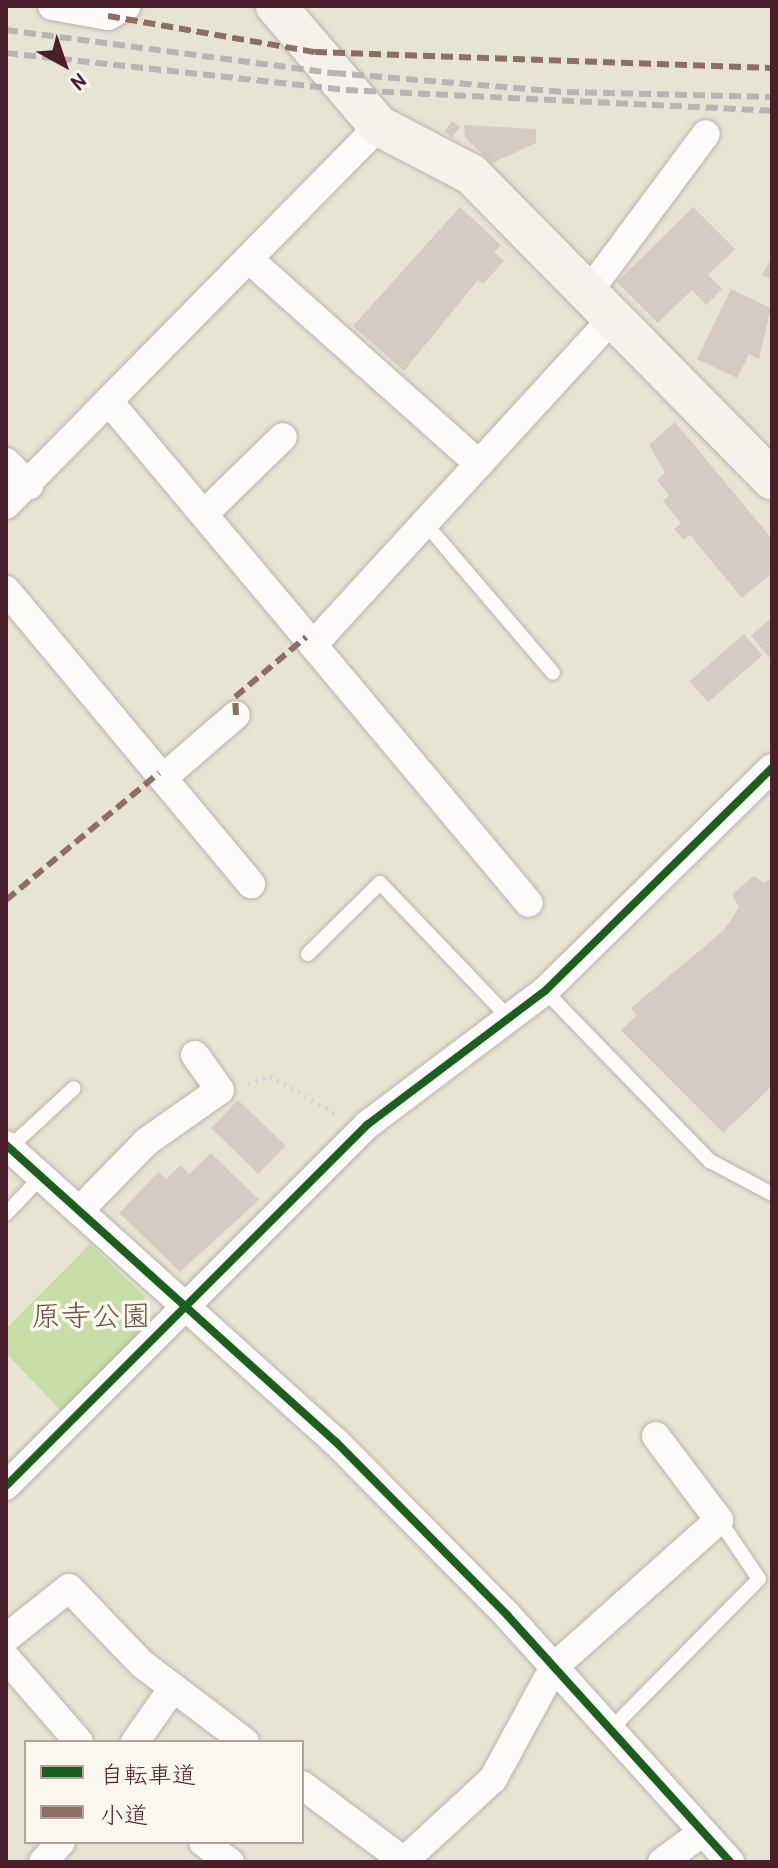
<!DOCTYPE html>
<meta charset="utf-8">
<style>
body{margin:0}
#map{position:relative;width:778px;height:1868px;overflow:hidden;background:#e8e4d4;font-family:"Patrick Hand","Klee One",sans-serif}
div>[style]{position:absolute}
.green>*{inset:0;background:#c6dda8}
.building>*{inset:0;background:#d6cac2;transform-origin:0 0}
.path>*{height:5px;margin-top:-2.5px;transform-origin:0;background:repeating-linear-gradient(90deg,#d7d3d0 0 2px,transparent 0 8px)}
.roads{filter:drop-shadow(0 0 2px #b9b2aa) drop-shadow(0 0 2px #b9b2aa)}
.lane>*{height:14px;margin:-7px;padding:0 7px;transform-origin:7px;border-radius:7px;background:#fcfbf9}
.street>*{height:28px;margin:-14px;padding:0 14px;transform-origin:14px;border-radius:14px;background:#fcfbf9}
.secondary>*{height:40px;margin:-20px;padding:0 20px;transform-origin:20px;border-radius:20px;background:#f6f2eb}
.rail>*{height:6px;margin-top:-3px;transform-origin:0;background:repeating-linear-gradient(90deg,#b9b4b3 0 12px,transparent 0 18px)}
.quiet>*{height:6px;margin-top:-3px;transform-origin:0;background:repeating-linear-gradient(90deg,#8d6e63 0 12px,transparent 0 18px)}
.cycleway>*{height:8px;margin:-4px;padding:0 4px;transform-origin:4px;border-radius:4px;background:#1b5e20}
span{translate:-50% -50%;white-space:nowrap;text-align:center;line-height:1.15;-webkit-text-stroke:7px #fbf7ec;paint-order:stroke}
.park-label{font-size:30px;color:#675646}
.frame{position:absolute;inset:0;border:8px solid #4a1f2b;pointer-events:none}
.legend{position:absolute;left:24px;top:1740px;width:280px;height:104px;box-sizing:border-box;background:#fbf7ec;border:2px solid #b4a19f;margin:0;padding:10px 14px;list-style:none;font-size:24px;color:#4a1f2b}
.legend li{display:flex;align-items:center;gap:16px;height:40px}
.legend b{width:40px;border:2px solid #b4a19f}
.north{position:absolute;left:24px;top:24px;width:80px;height:80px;-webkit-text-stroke:6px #fbf7ec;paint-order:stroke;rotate:140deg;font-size:22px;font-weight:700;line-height:32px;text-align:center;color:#4a1f2b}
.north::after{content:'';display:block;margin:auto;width:28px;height:36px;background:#4a1f2b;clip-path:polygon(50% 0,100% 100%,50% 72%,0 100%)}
</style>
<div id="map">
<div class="green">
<div style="clip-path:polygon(90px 1244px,144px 1296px,149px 1313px,141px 1336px,61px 1411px,6px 1353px,6px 1329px)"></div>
</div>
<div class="building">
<div style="left:452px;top:121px;width:10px;height:13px;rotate:37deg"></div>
<div style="clip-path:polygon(464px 125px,536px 129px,536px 143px,492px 163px,465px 138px)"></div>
<div style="clip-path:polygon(460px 207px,501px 245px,494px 253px,504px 261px,483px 284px,478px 280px,404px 371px,353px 326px)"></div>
<div style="clip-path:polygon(693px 207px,735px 249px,708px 275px,722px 289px,706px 305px,692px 290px,658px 323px,617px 282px)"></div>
<div style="clip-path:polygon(772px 257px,772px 280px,762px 275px)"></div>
<div style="clip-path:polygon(731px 289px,771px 308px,759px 359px,749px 354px,737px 378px,697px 359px)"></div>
<div style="clip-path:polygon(675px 422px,772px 539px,772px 573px,742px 598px,690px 535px,684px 540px,674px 529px,681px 523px,663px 501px,669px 495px,657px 480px,665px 473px,649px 445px)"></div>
<div style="clip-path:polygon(772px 618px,772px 661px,751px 635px)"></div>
<div style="left:744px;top:634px;width:28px;height:72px;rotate:49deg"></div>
<div style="clip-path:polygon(754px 876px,764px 883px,772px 877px,772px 1086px,723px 1133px,621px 1030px,637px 1015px,631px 1008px,724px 930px,739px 907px,732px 894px)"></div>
<div style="left:238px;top:1100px;width:66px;height:39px;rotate:44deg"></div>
<div style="clip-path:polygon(211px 1153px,259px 1200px,180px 1272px,119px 1213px,158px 1172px,166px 1179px,181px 1165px,189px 1174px)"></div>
</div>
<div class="path">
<div style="left:248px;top:1084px;width:23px;rotate:-20deg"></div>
<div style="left:270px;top:1076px;width:78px;rotate:29.8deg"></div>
</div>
<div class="roads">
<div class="lane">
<div style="left:425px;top:523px;width:197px;rotate:49.5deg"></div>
<div style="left:308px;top:954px;width:101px;rotate:-44.6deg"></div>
<div style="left:380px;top:883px;width:188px;rotate:46.3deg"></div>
<div style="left:545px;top:991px;width:237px;rotate:45.9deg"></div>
<div style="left:710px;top:1161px;width:70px;rotate:28deg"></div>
<div style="left:9px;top:1148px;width:88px;rotate:-42.7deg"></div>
<div style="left:6px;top:1214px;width:51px;rotate:-46.6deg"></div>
<div style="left:610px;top:1730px;width:212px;rotate:-45.4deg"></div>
<div style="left:759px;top:1579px;width:71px;rotate:-124.1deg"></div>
</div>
<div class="street">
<div style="left:52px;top:6px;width:57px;rotate:10.1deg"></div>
<div style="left:108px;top:16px;width:21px;rotate:-28deg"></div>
<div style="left:250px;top:260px;width:307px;rotate:41.7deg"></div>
<div style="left:590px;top:290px;width:194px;rotate:-53.4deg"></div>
<div style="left:111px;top:404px;width:314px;rotate:50deg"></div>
<div style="left:313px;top:645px;width:447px;rotate:-47.5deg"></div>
<div style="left:6px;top:462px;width:33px;rotate:45deg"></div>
<div style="left:6px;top:505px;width:532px;rotate:-45.46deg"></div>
<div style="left:204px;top:514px;width:110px;rotate:-44.3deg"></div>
<div style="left:6px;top:590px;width:383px;rotate:50.2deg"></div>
<div style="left:313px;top:645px;width:336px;rotate:50.1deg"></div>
<div style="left:163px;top:778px;width:96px;rotate:-40.8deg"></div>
<div style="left:6px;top:1145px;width:444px;rotate:42deg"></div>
<div style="left:336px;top:1442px;width:243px;rotate:45.3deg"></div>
<div style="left:507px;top:1615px;width:333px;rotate:47.9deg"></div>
<div style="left:79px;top:1211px;width:96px;rotate:-45.8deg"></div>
<div style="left:146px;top:1142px;width:90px;rotate:-35.1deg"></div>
<div style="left:220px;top:1090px;width:43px;rotate:-125.5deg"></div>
<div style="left:6px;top:1486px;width:511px;rotate:-45deg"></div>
<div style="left:367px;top:1125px;width:223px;rotate:-37deg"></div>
<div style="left:545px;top:991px;width:318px;rotate:-44.5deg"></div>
<div style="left:6px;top:1638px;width:80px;rotate:-38.4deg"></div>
<div style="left:69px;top:1588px;width:105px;rotate:46.2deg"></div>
<div style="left:142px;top:1664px;width:129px;rotate:37.1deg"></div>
<div style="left:6px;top:1658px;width:111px;rotate:49deg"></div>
<div style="left:135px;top:1742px;width:66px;rotate:-54.9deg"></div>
<div style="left:302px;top:1785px;width:127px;rotate:36.7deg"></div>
<div style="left:203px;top:1842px;width:34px;rotate:37deg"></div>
<div style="left:43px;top:1862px;width:27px;rotate:-48deg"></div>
<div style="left:403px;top:1862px;width:122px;rotate:-42.7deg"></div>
<div style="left:493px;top:1779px;width:128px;rotate:-61.4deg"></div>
<div style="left:554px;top:1667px;width:221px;rotate:-41.7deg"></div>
<div style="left:719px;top:1520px;width:105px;rotate:-126.9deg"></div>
<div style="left:662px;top:1862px;width:51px;rotate:-36.2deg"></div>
</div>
<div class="secondary">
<div style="left:276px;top:6px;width:158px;rotate:49.4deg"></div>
<div style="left:379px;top:126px;width:104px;rotate:27.6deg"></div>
<div style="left:471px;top:174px;width:429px;rotate:45.4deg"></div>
</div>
</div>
<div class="rail">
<div style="left:6px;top:30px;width:331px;rotate:7.5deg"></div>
<div style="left:334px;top:73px;width:234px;rotate:4.7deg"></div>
<div style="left:567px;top:92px;width:205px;rotate:1.4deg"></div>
<div style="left:6px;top:53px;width:342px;rotate:6.2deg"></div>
<div style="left:346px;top:90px;width:427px;rotate:2.8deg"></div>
</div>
<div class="quiet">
<div style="left:108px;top:16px;width:210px;rotate:9.9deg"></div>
<div style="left:315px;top:52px;width:457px;rotate:2deg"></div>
<div style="left:236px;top:715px;width:18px;rotate:-93deg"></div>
<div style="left:235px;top:697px;width:93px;rotate:-40.2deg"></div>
<div style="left:6px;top:900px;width:199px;rotate:-39.7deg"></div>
</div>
<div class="cycleway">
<div style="left:6px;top:1145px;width:444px;rotate:42deg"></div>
<div style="left:336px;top:1442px;width:243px;rotate:45.3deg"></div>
<div style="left:507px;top:1615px;width:333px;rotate:47.9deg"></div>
<div style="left:6px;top:1486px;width:511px;rotate:-45deg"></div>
<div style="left:367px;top:1125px;width:223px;rotate:-37deg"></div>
<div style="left:545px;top:991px;width:318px;rotate:-44.5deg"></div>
</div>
<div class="park-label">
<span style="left:91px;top:1315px">原寺公園</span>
</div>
<div class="frame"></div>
<ul class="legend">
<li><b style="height:10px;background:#1b5e20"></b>自転車道</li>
<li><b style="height:10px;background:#8d6e63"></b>小道</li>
</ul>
<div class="north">N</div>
</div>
